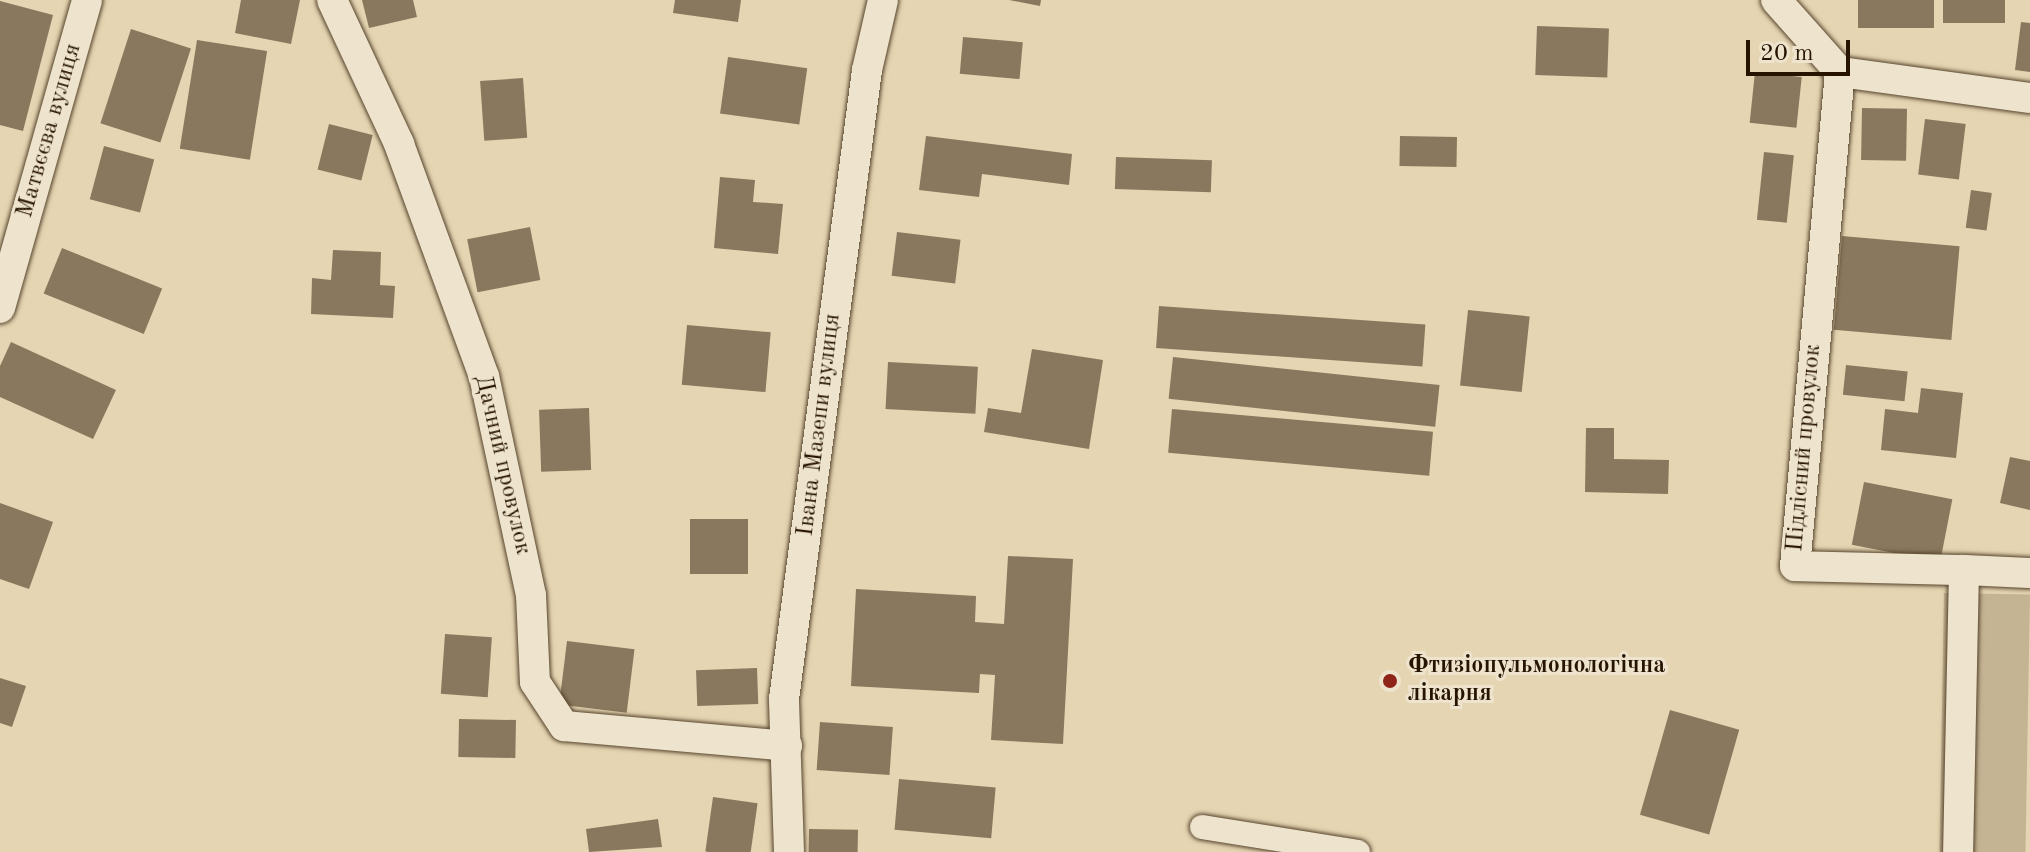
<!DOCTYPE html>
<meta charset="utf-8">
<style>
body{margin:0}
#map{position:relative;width:2030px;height:852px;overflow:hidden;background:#e5d5b2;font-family:"Old Standard TT",serif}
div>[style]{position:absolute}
.green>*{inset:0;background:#c5b494;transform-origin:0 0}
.building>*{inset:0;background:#89785d;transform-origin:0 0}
.roads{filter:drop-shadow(0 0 2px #56442c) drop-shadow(0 0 2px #56442c)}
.pedestrian>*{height:24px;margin:-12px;padding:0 12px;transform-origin:12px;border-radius:12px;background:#eee4cd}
.minor>*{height:30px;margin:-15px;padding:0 15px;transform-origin:15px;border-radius:15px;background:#eee4cd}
.dots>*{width:22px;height:22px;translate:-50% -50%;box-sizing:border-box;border:4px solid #eee4cd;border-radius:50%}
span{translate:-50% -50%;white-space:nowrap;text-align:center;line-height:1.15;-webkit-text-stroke:6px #eee4cd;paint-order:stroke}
.street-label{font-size:24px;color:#261300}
.poi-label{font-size:24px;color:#261300;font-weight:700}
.left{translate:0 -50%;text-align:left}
.scale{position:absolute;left:1746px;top:40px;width:104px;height:36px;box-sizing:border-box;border:4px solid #261300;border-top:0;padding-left:10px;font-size:24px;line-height:28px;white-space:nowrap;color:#261300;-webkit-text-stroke:6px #eee4cd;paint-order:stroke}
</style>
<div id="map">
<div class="green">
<div style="left:1944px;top:593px;width:86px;height:259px;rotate:1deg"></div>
</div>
<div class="building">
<div style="clip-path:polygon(241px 0,300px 0,291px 44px,235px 33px)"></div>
<div style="clip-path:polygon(362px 0,413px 0,417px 17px,369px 28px)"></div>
<div style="clip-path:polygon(675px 0,741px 0,738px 22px,673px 13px)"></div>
<div style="clip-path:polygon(1009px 0,1041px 0,1040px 6px)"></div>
<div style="left:1858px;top:0;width:76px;height:28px"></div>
<div style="left:1943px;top:0;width:62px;height:23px"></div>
<div style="clip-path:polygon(0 1px,53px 15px,23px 131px,0 125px)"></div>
<div style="clip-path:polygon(2021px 22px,2030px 23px,2030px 72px,2015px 70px)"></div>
<div style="left:1537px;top:26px;width:72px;height:49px;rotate:2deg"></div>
<div style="left:131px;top:29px;width:63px;height:99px;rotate:18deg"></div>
<div style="left:963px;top:37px;width:60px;height:37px;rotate:5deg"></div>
<div style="left:197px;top:40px;width:71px;height:110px;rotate:9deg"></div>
<div style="left:728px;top:57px;width:80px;height:57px;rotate:8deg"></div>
<div style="left:1755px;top:72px;width:47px;height:51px;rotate:6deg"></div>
<div style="left:523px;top:78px;width:60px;height:43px;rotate:86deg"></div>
<div style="left:1862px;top:108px;width:45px;height:52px;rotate:1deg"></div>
<div style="left:1925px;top:119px;width:41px;height:56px;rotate:7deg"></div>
<div style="left:329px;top:124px;width:45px;height:47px;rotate:14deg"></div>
<div style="clip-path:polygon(926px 136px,1072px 154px,1069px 185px,982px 174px,979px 197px,919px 190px)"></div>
<div style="left:1400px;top:136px;width:57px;height:30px;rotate:1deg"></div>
<div style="left:104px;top:146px;width:52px;height:55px;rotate:15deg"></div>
<div style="left:1764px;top:152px;width:30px;height:68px;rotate:6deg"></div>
<div style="left:1116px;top:157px;width:96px;height:32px;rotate:2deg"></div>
<div style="clip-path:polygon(720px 177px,755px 180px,753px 202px,783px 204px,778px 254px,714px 248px)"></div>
<div style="left:1971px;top:190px;width:21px;height:38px;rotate:8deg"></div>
<div style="left:530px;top:227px;width:54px;height:64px;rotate:79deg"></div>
<div style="left:897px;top:232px;width:64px;height:44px;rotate:7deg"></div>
<div style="left:1842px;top:236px;width:118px;height:94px;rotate:5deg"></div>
<div style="left:62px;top:248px;width:108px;height:49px;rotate:22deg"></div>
<div style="clip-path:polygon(333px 250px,381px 252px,380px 285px,395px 286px,393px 318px,311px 314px,312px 278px,331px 280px)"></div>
<div style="left:1159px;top:306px;width:267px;height:42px;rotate:4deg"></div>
<div style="left:1468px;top:310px;width:62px;height:76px;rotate:6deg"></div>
<div style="left:687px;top:325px;width:84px;height:60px;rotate:5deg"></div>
<div style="clip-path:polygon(11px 342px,116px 390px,93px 439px,0 397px,0 366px)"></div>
<div style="clip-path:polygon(1032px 349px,1103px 360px,1089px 449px,984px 432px,988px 408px,1021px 413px)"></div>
<div style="left:1173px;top:357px;width:268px;height:42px;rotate:6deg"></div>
<div style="left:888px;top:362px;width:90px;height:47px;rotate:3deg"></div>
<div style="left:1846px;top:365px;width:62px;height:30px;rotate:6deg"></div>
<div style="clip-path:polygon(1921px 388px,1963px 393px,1956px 458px,1881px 450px,1885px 409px,1918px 413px)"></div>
<div style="left:589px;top:408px;width:62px;height:50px;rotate:88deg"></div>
<div style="left:1172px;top:409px;width:262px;height:44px;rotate:5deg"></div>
<div style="clip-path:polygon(1586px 428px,1614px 428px,1614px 459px,1669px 460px,1668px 494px,1585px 492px)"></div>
<div style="clip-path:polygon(2010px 457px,2030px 461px,2030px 510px,2000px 503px)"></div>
<div style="left:1864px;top:482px;width:90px;height:64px;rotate:11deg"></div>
<div style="clip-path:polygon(0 503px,53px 522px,29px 589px,0 579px)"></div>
<div style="left:690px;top:519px;width:58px;height:55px"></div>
<div style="clip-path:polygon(1008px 556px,1073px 559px,1063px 744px,991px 740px,995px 675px,980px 674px,979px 693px,851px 686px,856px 589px,976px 596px,975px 622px,1004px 624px)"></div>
<div style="left:445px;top:634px;width:47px;height:60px;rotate:4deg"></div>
<div style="left:567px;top:641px;width:68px;height:64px;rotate:7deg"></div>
<div style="left:757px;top:668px;width:36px;height:61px;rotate:88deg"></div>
<div style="clip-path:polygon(0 678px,26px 686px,12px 727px,0 723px)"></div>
<div style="left:1670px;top:710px;width:72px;height:109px;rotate:16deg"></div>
<div style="left:459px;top:719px;width:57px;height:38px;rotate:1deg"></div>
<div style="left:820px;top:722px;width:73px;height:48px;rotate:4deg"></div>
<div style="left:899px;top:779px;width:97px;height:51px;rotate:5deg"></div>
<div style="left:713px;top:797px;width:45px;height:55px;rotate:8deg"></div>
<div style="clip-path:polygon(658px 819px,662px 847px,589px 852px,586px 829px)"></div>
<div style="left:809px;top:829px;width:49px;height:23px;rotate:1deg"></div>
</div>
<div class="roads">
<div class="pedestrian">
<div style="left:1202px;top:827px;width:158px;rotate:9.1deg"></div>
</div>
<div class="minor">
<div style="left:332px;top:0;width:159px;rotate:65deg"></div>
<div style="left:399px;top:144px;width:247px;rotate:69.9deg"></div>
<div style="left:484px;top:376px;width:224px;rotate:77.9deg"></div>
<div style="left:531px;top:595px;width:87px;rotate:87.4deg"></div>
<div style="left:535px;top:682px;width:53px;rotate:56.6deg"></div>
<div style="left:564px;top:726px;width:224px;rotate:5.1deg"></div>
<div style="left:1776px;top:0;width:96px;rotate:48.4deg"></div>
<div style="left:1840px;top:72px;width:496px;rotate:95.2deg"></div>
<div style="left:1795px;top:566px;width:169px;rotate:1.4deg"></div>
<div style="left:1964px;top:570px;width:282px;rotate:91.2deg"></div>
<div style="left:1840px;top:72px;width:192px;rotate:7.8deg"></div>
<div style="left:0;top:308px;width:320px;rotate:-74.2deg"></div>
<div style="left:1964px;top:570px;width:66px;rotate:2.6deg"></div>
<div style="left:789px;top:852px;width:153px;rotate:-91.9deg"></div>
<div style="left:784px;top:699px;width:634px;rotate:-82.48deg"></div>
<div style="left:867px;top:70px;width:72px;rotate:-77.1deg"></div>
</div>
</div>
<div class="dots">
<div style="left:1390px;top:681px;background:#8f2418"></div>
</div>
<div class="street-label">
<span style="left:50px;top:131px;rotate:-74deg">Матвєєва вулиця</span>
<span style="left:820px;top:425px;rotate:-83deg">Івана Мазепи вулиця</span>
<span style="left:1805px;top:448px;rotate:-85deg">Підлісний провулок</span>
<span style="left:502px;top:465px;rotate:77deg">Дачний провулок</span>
</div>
<div class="poi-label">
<span class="left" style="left:1408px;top:681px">Фтизіопульмонологічна<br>лікарня</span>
</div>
<div class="scale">20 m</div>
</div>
